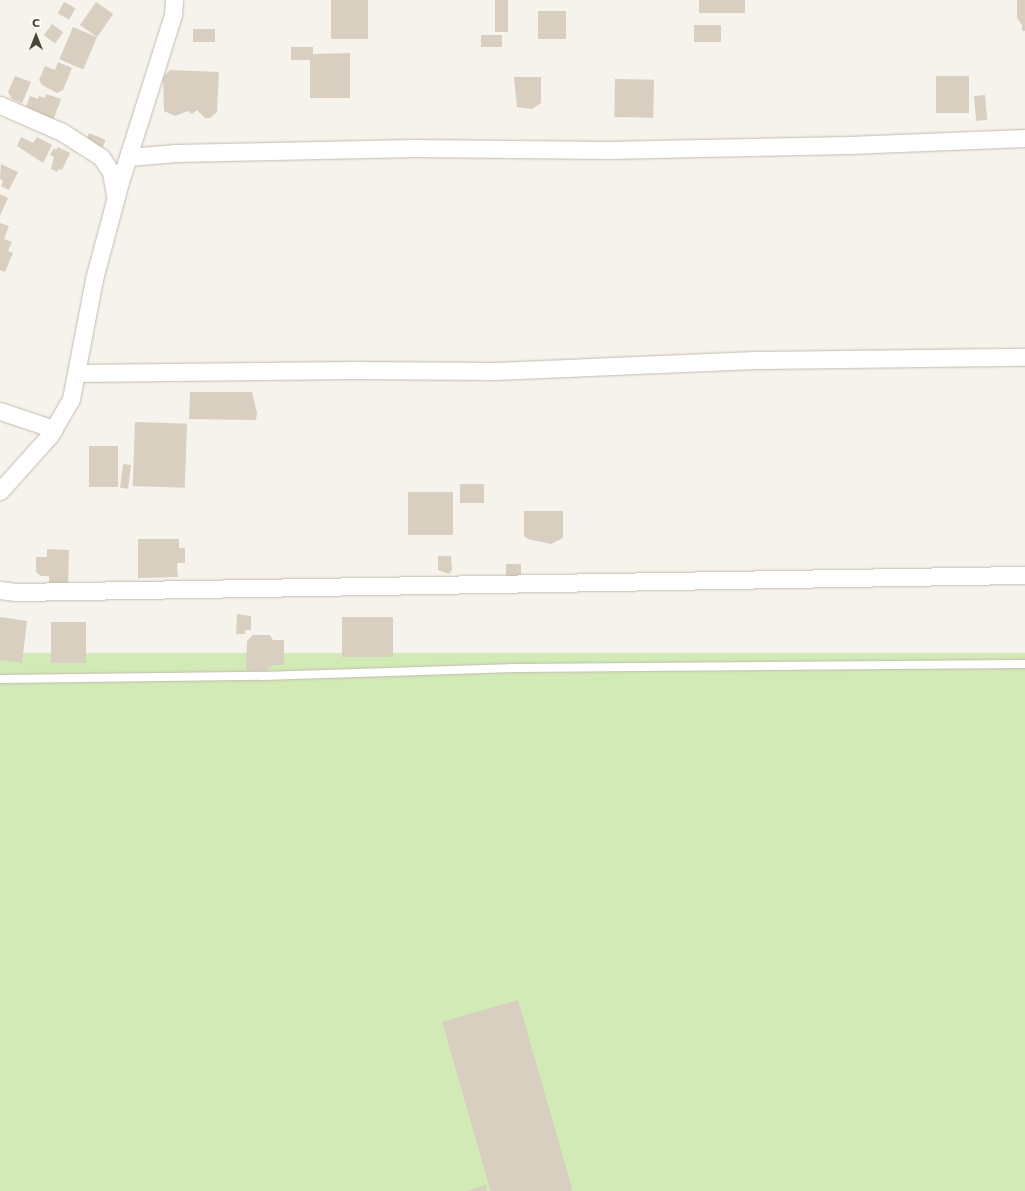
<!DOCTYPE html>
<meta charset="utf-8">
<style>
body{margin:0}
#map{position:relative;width:1025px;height:1191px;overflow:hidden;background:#f6f3ec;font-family:"DejaVu Sans",sans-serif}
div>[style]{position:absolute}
.green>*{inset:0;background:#d2eab5;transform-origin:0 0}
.building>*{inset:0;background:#d8cfc1;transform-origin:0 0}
.roads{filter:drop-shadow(0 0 1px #c2bbae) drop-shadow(0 0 1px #c2bbae)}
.service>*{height:8px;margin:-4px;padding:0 4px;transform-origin:4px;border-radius:4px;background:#fff}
.minor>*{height:17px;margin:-8.5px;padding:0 8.5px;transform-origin:8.5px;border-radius:8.5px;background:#fff}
span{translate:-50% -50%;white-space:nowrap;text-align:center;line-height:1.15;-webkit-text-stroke:3px #fff;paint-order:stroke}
.north{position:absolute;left:16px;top:16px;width:40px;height:40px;-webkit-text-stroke:3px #fff;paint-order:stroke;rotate:0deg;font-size:11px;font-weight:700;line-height:16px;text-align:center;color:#4b4439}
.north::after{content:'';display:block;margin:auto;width:14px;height:18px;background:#4b4439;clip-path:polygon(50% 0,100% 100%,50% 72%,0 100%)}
</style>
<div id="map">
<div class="green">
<div style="left:1025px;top:653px;width:538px;height:1025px;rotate:90deg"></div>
</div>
<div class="building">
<div style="left:331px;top:0;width:37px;height:39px"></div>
<div style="left:495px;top:0;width:13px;height:32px"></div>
<div style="left:699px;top:0;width:46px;height:13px"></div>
<div style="clip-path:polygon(1017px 0,1025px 0,1025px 31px,1022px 31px,1022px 25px,1017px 18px)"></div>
<div style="left:64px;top:2px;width:13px;height:13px;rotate:29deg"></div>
<div style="left:96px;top:2px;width:21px;height:28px;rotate:35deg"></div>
<div style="left:538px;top:11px;width:28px;height:28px"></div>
<div style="left:52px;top:24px;width:14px;height:14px;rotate:36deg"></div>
<div style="left:694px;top:25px;width:27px;height:17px"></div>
<div style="left:73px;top:27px;width:26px;height:35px;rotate:23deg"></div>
<div style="left:193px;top:29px;width:22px;height:13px"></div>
<div style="left:481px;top:35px;width:21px;height:12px"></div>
<div style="clip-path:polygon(291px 47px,313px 47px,313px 54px,350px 53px,350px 98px,310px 98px,310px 60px,291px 60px)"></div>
<div style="clip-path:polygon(58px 62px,72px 68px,63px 90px,57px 93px,42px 85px,39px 80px,45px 66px,55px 70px)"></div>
<div style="clip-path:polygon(170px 70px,219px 72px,217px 112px,210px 118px,205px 118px,197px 110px,192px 114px,188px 111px,175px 116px,164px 111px,163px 77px)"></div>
<div style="clip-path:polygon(15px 76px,31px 82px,22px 103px,12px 99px,8px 92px)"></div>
<div style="left:936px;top:76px;width:33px;height:37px"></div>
<div style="clip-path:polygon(514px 77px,541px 77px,541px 103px,532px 109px,517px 107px)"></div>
<div style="left:615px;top:79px;width:39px;height:38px;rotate:1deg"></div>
<div style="clip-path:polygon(46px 94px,61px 99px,51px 126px,23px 116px,30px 96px,38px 99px,39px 96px,45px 98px)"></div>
<div style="left:985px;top:95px;width:25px;height:11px;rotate:85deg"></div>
<div style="left:89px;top:133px;width:18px;height:11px;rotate:22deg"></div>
<div style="clip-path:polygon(21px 137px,33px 143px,37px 137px,52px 145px,43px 163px,17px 146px)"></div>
<div style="clip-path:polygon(58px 147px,70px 153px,62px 170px,59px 169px,57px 172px,51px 169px,54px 157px,50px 155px,54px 148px,56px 150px)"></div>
<div style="clip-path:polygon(1px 164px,18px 172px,9px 190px,1px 186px,3px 181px,0 179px)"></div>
<div style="clip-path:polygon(0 194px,8px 198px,0 216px)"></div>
<div style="clip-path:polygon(0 223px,9px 226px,4px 239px,12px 242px,8px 251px,13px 253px,5px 272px,0 270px)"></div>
<div style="clip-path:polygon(190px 392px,252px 392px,257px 413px,256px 420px,189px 419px)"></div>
<div style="left:135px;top:422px;width:52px;height:64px;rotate:2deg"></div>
<div style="left:89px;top:446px;width:29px;height:41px"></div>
<div style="left:123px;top:464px;width:8px;height:24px;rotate:7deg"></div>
<div style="left:460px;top:484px;width:24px;height:19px"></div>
<div style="left:408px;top:492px;width:45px;height:43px"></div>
<div style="clip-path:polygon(524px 511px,563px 511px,563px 538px,551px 544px,528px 539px,524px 536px)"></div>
<div style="clip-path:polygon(138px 539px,179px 539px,179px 548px,185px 548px,185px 563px,177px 563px,178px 577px,138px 578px)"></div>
<div style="clip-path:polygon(47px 549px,69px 550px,68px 585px,49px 584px,49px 576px,41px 576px,36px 572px,36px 557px,47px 557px)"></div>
<div style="clip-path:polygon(438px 556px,451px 556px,452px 570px,449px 574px,438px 570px)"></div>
<div style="left:506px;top:564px;width:15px;height:12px"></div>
<div style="clip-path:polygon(237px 614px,251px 616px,251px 630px,245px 630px,245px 634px,236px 634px)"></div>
<div style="clip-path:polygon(0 617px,27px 621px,22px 663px,0 660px)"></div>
<div style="left:342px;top:617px;width:51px;height:40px"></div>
<div style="left:51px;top:622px;width:35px;height:41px"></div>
<div style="clip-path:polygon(253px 635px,270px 635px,273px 640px,284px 640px,284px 665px,273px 665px,260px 675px,246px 669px,247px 641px)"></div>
<div style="left:518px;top:1000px;width:198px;height:79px;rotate:74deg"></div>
<div style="clip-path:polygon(486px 1185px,487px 1191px,467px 1191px)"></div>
</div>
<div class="roads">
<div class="service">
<div style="left:0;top:679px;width:262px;rotate:-0.7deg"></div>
<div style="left:262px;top:676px;width:254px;rotate:-1.8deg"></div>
<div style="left:516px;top:668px;width:509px;rotate:-0.45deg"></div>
</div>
<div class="minor">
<div style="left:0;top:105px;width:68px;rotate:23.5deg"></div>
<div style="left:62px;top:132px;width:46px;rotate:32.7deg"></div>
<div style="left:101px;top:157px;width:18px;rotate:56deg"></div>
<div style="left:111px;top:172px;width:23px;rotate:80deg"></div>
<div style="left:129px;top:157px;width:47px;rotate:-4.9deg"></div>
<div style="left:176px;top:153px;width:239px;rotate:-1.2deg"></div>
<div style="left:415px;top:148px;width:193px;rotate:0.6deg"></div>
<div style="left:608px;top:150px;width:241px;rotate:-1.2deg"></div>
<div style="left:849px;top:145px;width:176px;rotate:-2.3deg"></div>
<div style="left:77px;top:373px;width:276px;rotate:-0.6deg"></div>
<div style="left:353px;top:370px;width:142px;rotate:0.4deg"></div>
<div style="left:495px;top:371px;width:266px;rotate:-2.4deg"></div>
<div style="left:761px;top:360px;width:264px;rotate:-0.7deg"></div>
<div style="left:0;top:411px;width:57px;rotate:18.4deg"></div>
<div style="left:0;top:491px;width:75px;rotate:-48.2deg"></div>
<div style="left:50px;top:435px;width:42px;rotate:-59.7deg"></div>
<div style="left:71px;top:399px;width:122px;rotate:-79.1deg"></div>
<div style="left:94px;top:279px;width:100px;rotate:-75deg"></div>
<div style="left:120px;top:182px;width:175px;rotate:-72.4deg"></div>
<div style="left:173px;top:15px;width:15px;rotate:-86deg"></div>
<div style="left:0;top:590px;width:16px;rotate:7deg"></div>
<div style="left:16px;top:592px;width:1009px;rotate:-0.97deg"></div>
</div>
</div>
<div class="north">С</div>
</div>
